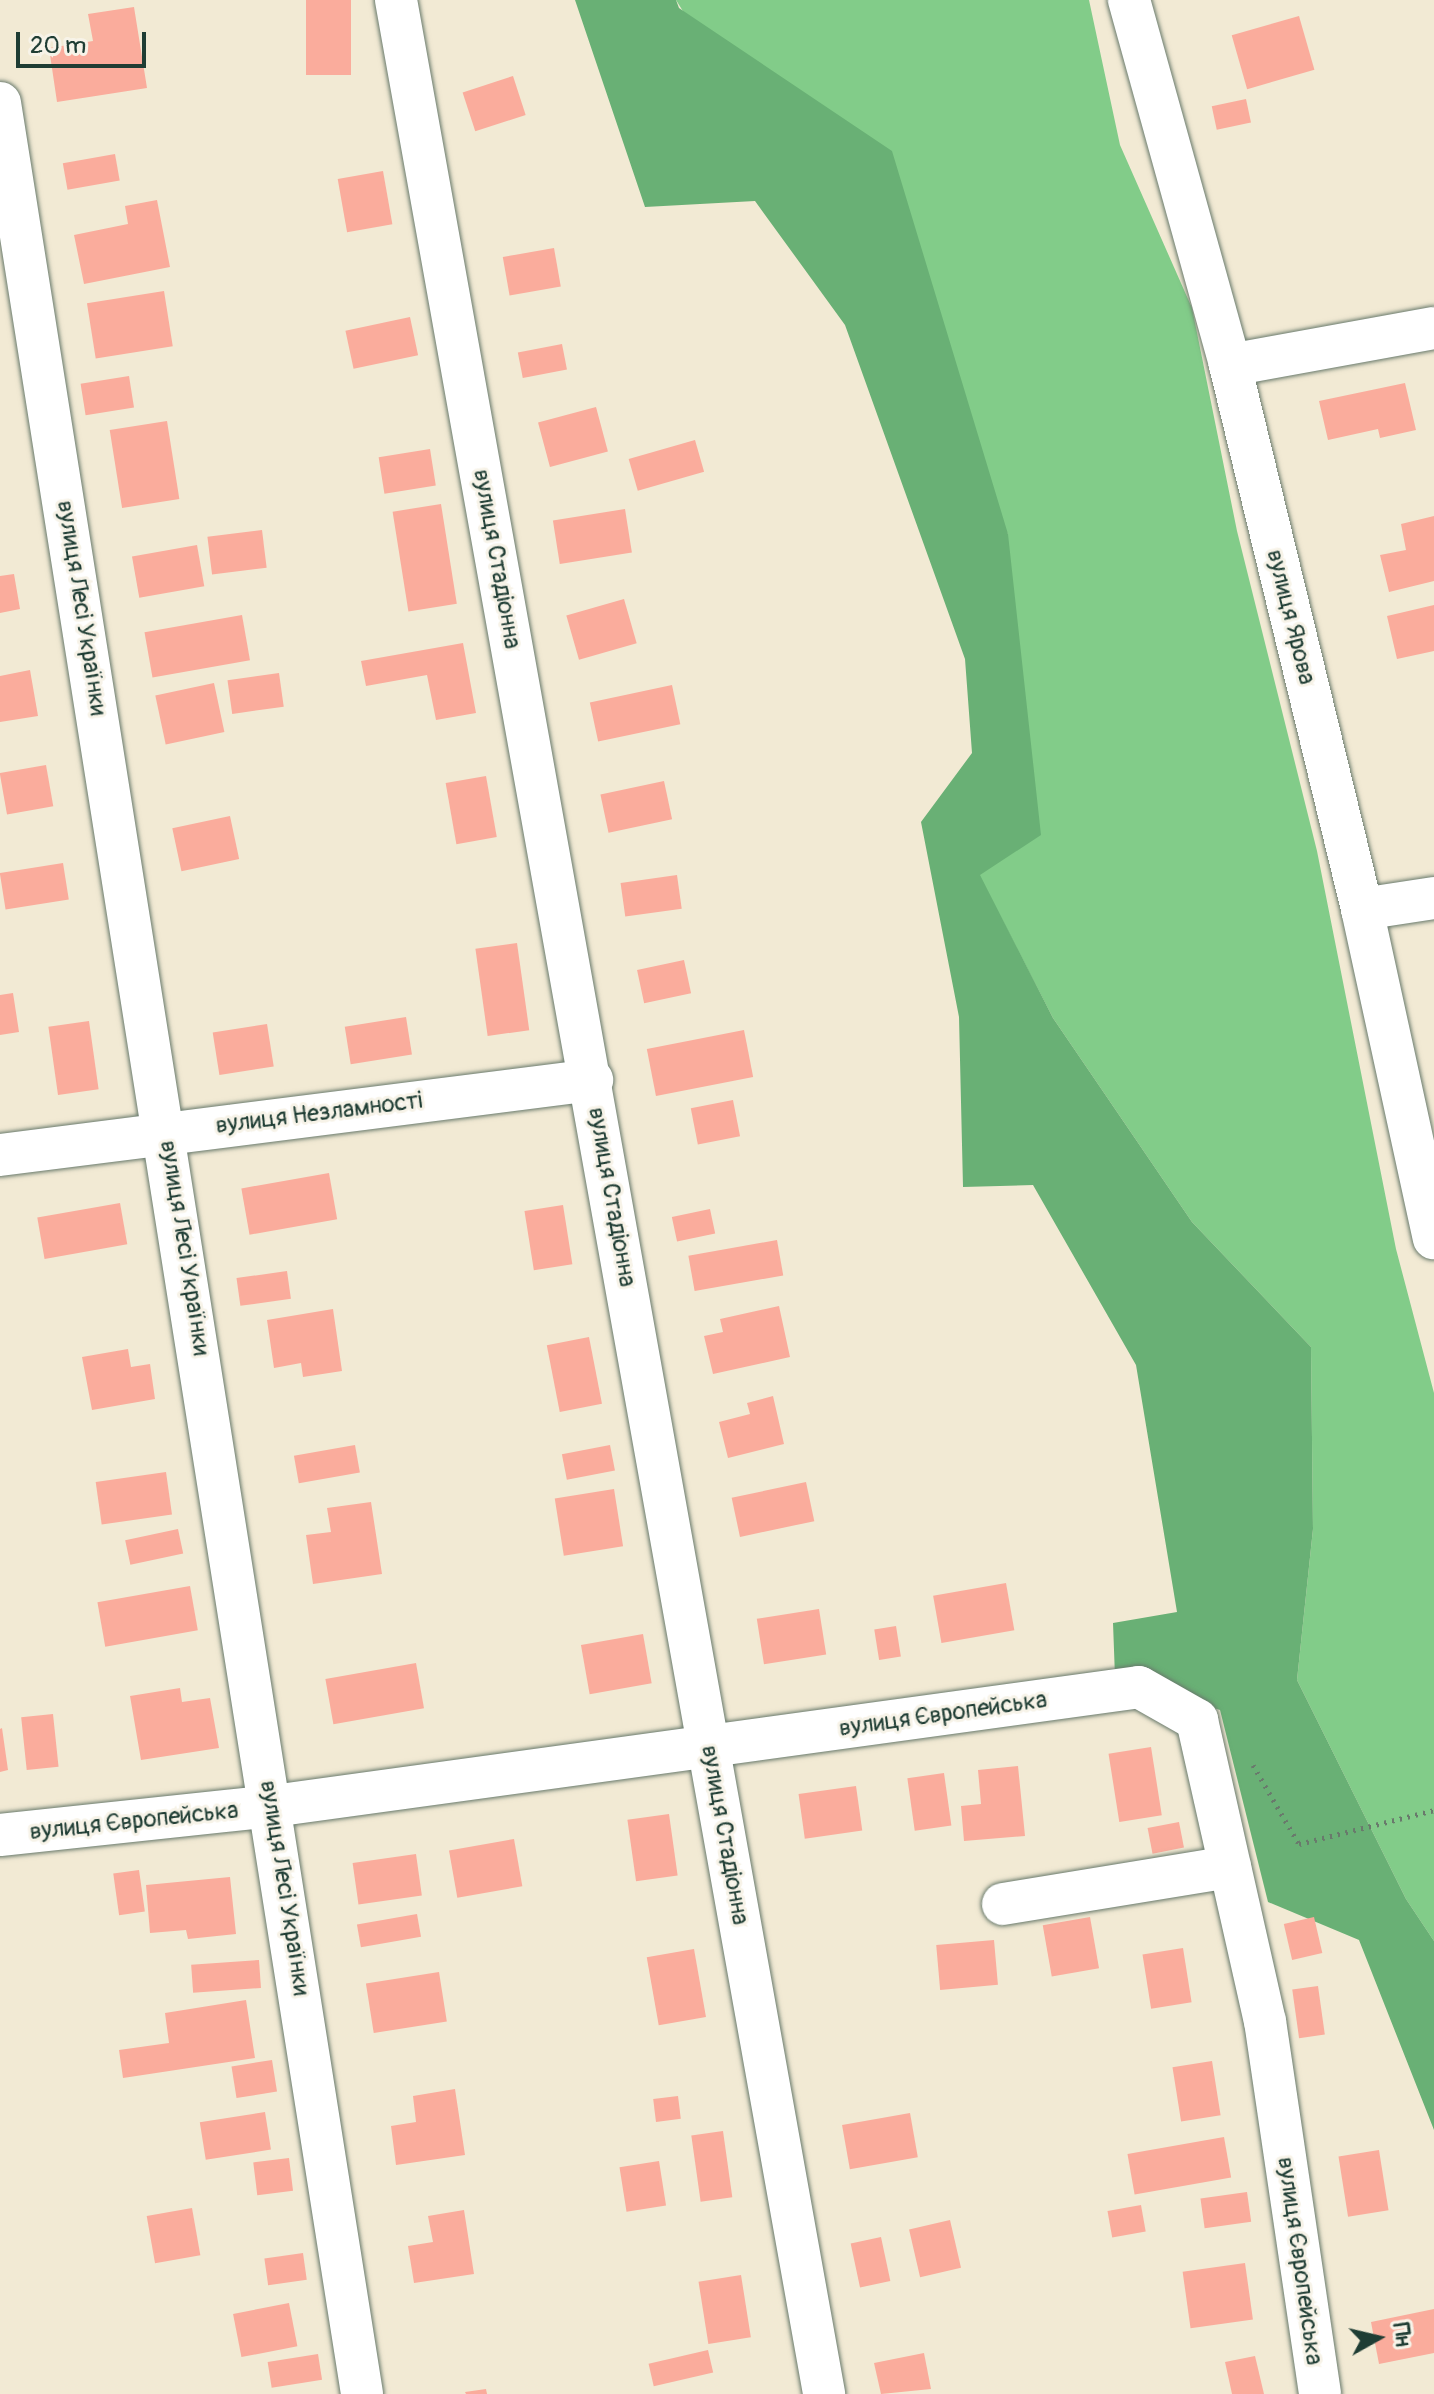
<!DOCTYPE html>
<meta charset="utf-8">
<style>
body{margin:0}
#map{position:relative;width:1434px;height:2394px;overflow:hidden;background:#f2ead4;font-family:Pangolin,sans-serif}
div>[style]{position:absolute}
.green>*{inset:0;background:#82cc89}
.forest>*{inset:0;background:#69b075}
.building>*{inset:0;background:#faac9c;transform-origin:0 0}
.path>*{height:5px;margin-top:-2.5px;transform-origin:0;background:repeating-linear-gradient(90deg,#697a6c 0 2px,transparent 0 8px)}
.roads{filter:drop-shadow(0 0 2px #697a6c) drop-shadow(0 0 2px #697a6c)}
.minor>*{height:42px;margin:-21px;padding:0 21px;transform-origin:21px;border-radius:21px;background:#fff}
span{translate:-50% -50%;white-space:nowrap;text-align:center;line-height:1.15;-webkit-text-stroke:6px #f7f3e8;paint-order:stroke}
.street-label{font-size:24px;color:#1f3d34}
.north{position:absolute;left:1338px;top:2298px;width:80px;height:80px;-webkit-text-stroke:6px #f7f3e8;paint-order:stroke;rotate:82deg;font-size:22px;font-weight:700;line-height:32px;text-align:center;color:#1f3d34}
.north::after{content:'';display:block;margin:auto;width:28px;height:36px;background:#1f3d34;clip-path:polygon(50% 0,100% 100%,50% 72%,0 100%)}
.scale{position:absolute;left:16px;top:32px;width:130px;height:36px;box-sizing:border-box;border:4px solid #1f3d34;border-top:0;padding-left:10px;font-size:24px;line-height:28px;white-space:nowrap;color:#1f3d34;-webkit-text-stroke:6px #f7f3e8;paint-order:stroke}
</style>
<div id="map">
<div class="green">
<div style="clip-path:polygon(676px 0,1089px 0,1120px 145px,1192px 308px,1237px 531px,1317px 851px,1396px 1249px,1434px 1393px,1434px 1941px,1406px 1899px,1297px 1680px,1313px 1529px,1311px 1347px,1192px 1222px,1053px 1018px,979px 875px,1008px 534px)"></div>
</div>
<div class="forest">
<div style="clip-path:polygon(575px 0,676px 0,679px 8px,892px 151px,1008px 534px,1041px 835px,980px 875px,1053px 1018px,1192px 1222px,1311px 1347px,1313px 1529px,1297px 1680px,1406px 1899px,1434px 1941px,1434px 2130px,1359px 1940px,1268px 1902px,1220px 1710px,1115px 1677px,1113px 1623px,1177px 1612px,1136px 1365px,1033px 1185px,963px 1187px,959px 1017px,921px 822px,972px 753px,965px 659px,845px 325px,755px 201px,645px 207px)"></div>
</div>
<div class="building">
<div style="left:306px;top:0;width:45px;height:75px"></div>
<div style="clip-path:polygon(134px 7px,147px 88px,57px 102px,49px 48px,93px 41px,88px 14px)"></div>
<div style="left:1299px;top:16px;width:56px;height:70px;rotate:74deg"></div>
<div style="left:513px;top:76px;width:41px;height:53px;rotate:72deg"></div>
<div style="left:1246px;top:99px;width:24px;height:35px;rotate:78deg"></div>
<div style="left:115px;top:154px;width:27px;height:53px;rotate:80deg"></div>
<div style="left:383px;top:171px;width:54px;height:46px;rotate:80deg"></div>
<div style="clip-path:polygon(157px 200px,170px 267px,84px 284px,74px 235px,128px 224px,125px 206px)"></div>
<div style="left:554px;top:248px;width:39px;height:52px;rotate:80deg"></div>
<div style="left:164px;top:291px;width:56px;height:78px;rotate:81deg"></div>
<div style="left:410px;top:317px;width:39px;height:66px;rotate:78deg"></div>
<div style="left:562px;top:344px;width:26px;height:45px;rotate:79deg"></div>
<div style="left:129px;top:376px;width:32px;height:49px;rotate:81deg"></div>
<div style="clip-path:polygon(1405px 383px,1416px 430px,1380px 438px,1378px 429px,1328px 440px,1319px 401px)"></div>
<div style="left:596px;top:407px;width:46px;height:60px;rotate:75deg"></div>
<div style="left:167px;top:421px;width:79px;height:58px;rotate:81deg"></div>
<div style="left:695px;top:440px;width:33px;height:69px;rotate:74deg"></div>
<div style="left:430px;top:449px;width:37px;height:52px;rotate:81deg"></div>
<div style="left:441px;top:504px;width:101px;height:49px;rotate:81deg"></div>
<div style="left:625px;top:509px;width:44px;height:73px;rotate:81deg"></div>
<div style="clip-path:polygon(1434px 516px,1434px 581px,1389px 592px,1380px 555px,1406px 550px,1401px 524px)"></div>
<div style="left:262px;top:530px;width:38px;height:55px;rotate:83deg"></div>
<div style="left:197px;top:545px;width:42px;height:66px;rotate:80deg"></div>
<div style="clip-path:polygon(14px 574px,20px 609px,0 613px,0 576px)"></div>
<div style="left:624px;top:599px;width:46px;height:60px;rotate:74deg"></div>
<div style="clip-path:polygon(1434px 605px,1434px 651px,1397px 659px,1387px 616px)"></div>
<div style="left:242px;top:615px;width:46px;height:99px;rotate:80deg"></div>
<div style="clip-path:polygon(463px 643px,476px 713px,436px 720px,427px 675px,366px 686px,361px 661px)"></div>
<div style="clip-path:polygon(30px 670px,38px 716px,0 722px,0 676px)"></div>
<div style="left:279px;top:673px;width:34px;height:52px;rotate:82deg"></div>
<div style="left:214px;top:683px;width:50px;height:60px;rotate:78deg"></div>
<div style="left:672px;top:685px;width:40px;height:84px;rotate:78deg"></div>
<div style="left:46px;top:765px;width:42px;height:47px;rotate:80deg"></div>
<div style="left:486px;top:776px;width:62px;height:41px;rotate:80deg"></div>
<div style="left:664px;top:781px;width:39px;height:65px;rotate:78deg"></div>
<div style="left:230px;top:816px;width:44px;height:59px;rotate:78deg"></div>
<div style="left:63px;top:863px;width:37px;height:64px;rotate:81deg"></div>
<div style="left:677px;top:875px;width:34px;height:57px;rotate:82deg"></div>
<div style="left:517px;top:943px;width:88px;height:42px;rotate:82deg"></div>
<div style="left:684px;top:960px;width:34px;height:48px;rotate:78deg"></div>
<div style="clip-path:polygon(13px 993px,19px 1032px,0 1035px,0 995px)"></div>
<div style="left:406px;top:1017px;width:38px;height:62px;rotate:81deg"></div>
<div style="left:89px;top:1021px;width:69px;height:41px;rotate:82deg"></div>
<div style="left:267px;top:1024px;width:43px;height:55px;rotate:81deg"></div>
<div style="left:744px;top:1030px;width:48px;height:99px;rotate:79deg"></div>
<div style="left:733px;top:1100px;width:37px;height:43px;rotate:79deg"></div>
<div style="left:329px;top:1173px;width:47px;height:89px;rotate:80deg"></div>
<div style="left:120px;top:1203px;width:42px;height:84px;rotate:80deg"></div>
<div style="left:563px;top:1205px;width:60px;height:39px;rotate:81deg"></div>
<div style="left:710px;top:1209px;width:25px;height:39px;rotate:78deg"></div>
<div style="left:777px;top:1240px;width:36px;height:90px;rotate:80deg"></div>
<div style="left:287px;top:1271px;width:28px;height:51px;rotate:82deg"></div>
<div style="clip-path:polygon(779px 1306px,790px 1357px,713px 1374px,704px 1336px,723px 1332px,720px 1319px)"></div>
<div style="clip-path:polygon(333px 1309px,342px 1371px,303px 1377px,301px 1363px,274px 1368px,267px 1320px)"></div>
<div style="left:589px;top:1337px;width:68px;height:43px;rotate:79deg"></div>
<div style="clip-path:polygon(128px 1349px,131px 1367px,150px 1364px,155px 1399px,92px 1410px,82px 1357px)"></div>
<div style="clip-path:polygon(773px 1396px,784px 1444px,728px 1458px,719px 1422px,750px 1414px,747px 1403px)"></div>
<div style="left:355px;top:1445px;width:28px;height:62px;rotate:80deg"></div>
<div style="left:610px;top:1445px;width:26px;height:49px;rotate:79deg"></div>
<div style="left:166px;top:1472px;width:43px;height:71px;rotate:82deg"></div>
<div style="left:806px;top:1482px;width:40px;height:76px;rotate:78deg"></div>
<div style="left:614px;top:1489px;width:58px;height:60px;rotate:81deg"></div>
<div style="clip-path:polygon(371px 1502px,382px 1574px,313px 1584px,306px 1535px,331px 1532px,327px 1508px)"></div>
<div style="left:178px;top:1529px;width:25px;height:54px;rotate:78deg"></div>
<div style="left:1006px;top:1583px;width:48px;height:74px;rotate:80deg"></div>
<div style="left:190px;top:1586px;width:45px;height:94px;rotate:80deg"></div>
<div style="left:819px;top:1609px;width:46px;height:63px;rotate:81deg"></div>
<div style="left:896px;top:1626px;width:31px;height:22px;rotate:81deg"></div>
<div style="left:643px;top:1634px;width:50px;height:63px;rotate:80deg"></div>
<div style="left:416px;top:1663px;width:46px;height:92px;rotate:80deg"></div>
<div style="clip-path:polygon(180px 1688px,182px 1702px,210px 1698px,219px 1748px,141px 1760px,130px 1696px)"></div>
<div style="left:53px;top:1714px;width:53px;height:32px;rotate:84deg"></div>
<div style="clip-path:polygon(2px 1728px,8px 1770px,0 1772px,0 1729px)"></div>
<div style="left:1151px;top:1747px;width:69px;height:43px;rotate:81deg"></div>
<div style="clip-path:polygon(1018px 1766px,1025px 1836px,964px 1841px,961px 1806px,981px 1804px,978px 1770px)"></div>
<div style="left:944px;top:1773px;width:53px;height:37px;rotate:82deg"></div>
<div style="left:856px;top:1786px;width:45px;height:58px;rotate:82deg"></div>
<div style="left:669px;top:1814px;width:62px;height:42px;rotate:82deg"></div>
<div style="left:1179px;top:1822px;width:26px;height:32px;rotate:79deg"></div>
<div style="left:514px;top:1839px;width:48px;height:66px;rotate:80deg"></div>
<div style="left:416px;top:1854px;width:42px;height:64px;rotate:82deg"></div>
<div style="left:139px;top:1870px;width:42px;height:26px;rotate:82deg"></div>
<div style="clip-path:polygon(230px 1877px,236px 1934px,188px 1939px,186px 1930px,150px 1933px,146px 1885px)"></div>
<div style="left:417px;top:1914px;width:23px;height:61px;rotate:80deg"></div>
<div style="left:1090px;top:1917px;width:52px;height:48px;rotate:80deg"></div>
<div style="left:1314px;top:1917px;width:37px;height:31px;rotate:77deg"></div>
<div style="left:994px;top:1940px;width:45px;height:58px;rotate:85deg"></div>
<div style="left:1183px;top:1948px;width:55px;height:41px;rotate:81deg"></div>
<div style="left:694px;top:1949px;width:69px;height:48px;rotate:80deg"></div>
<div style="left:259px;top:1960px;width:28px;height:68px;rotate:86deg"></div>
<div style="left:439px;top:1972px;width:50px;height:74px;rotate:81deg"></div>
<div style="left:1318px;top:1986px;width:49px;height:26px;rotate:82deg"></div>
<div style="clip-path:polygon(246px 2000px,255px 2058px,123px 2078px,119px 2050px,169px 2043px,165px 2013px)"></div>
<div style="left:272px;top:2060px;width:32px;height:41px;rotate:81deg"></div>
<div style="left:1212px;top:2061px;width:55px;height:40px;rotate:81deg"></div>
<div style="clip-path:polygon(455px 2089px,465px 2155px,396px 2165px,391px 2126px,416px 2122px,413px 2096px)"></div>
<div style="left:678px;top:2096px;width:23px;height:25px;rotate:83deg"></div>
<div style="left:265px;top:2112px;width:38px;height:66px;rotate:81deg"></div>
<div style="left:910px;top:2113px;width:45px;height:69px;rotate:80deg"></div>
<div style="left:723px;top:2131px;width:67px;height:32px;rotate:82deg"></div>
<div style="left:1224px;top:2137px;width:41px;height:98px;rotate:80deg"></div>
<div style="left:1379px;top:2150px;width:61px;height:41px;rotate:81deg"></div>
<div style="left:289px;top:2158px;width:33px;height:36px;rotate:83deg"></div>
<div style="left:659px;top:2161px;width:45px;height:40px;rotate:81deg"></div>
<div style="left:1247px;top:2192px;width:30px;height:47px;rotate:82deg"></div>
<div style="left:1141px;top:2205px;width:27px;height:34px;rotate:80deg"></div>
<div style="left:192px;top:2208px;width:48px;height:46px;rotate:80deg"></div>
<div style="clip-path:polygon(464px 2210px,474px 2274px,414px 2283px,408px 2246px,433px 2242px,428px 2216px)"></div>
<div style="left:950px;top:2220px;width:49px;height:42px;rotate:77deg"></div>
<div style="left:881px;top:2237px;width:45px;height:31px;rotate:78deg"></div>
<div style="left:303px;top:2253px;width:27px;height:39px;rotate:82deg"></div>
<div style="left:1245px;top:2263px;width:57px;height:63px;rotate:82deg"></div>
<div style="left:741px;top:2275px;width:63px;height:43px;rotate:81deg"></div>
<div style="left:289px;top:2303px;width:44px;height:57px;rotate:79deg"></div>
<div style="clip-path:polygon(1434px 2309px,1434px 2353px,1379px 2364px,1371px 2322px)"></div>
<div style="left:708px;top:2350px;width:23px;height:61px;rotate:77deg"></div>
<div style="clip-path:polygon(924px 2353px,931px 2389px,881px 2394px,874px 2363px)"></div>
<div style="left:318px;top:2354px;width:26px;height:51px;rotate:81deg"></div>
<div style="clip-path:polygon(1255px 2356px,1264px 2394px,1232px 2394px,1225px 2362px)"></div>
<div style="clip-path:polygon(486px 2389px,487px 2394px,466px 2394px,465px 2392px)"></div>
</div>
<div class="path">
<div style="left:1253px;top:1765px;width:91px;rotate:59.8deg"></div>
<div style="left:1299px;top:1844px;width:139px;rotate:-14.1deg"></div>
</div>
<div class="roads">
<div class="minor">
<div style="left:396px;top:0;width:2432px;rotate:79.86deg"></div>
<div style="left:1129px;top:0;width:379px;rotate:74.5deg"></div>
<div style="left:1230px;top:365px;width:560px;rotate:76.36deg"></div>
<div style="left:1362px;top:909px;width:337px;rotate:77.7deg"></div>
<div style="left:0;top:103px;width:2319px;rotate:81.02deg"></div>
<div style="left:1230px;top:365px;width:207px;rotate:-10.3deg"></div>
<div style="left:1362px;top:909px;width:73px;rotate:-8.7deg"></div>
<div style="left:0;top:1155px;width:597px;rotate:-7.22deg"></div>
<div style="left:0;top:1835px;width:275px;rotate:-6.1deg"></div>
<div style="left:273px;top:1806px;width:874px;rotate:-7.82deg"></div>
<div style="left:1139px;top:1687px;width:67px;rotate:29.6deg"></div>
<div style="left:1197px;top:1720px;width:309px;rotate:77.3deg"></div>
<div style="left:1265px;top:2021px;width:377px;rotate:81.6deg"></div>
<div style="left:1003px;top:1904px;width:230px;rotate:-9.3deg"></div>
</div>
</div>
<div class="street-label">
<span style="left:497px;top:559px;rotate:80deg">вулиця Стадіонна</span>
<span style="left:82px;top:608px;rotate:81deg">вулиця Лесі Українки</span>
<span style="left:1291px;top:617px;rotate:76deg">вулиця Ярова</span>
<span style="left:319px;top:1113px;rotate:-7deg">вулиця Незламності</span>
<span style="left:612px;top:1197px;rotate:80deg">вулиця Стадіонна</span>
<span style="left:185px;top:1248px;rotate:81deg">вулиця Лесі Українки</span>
<span style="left:943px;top:1714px;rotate:-8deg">вулиця Європейська</span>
<span style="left:134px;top:1821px;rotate:-6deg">вулиця Європейська</span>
<span style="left:725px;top:1835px;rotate:80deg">вулиця Стадіонна</span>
<span style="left:285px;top:1888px;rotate:81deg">вулиця Лесі Українки</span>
<span style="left:1300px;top:2261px;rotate:82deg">вулиця Європейська</span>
</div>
<div class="north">Пн</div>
<div class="scale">20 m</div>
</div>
